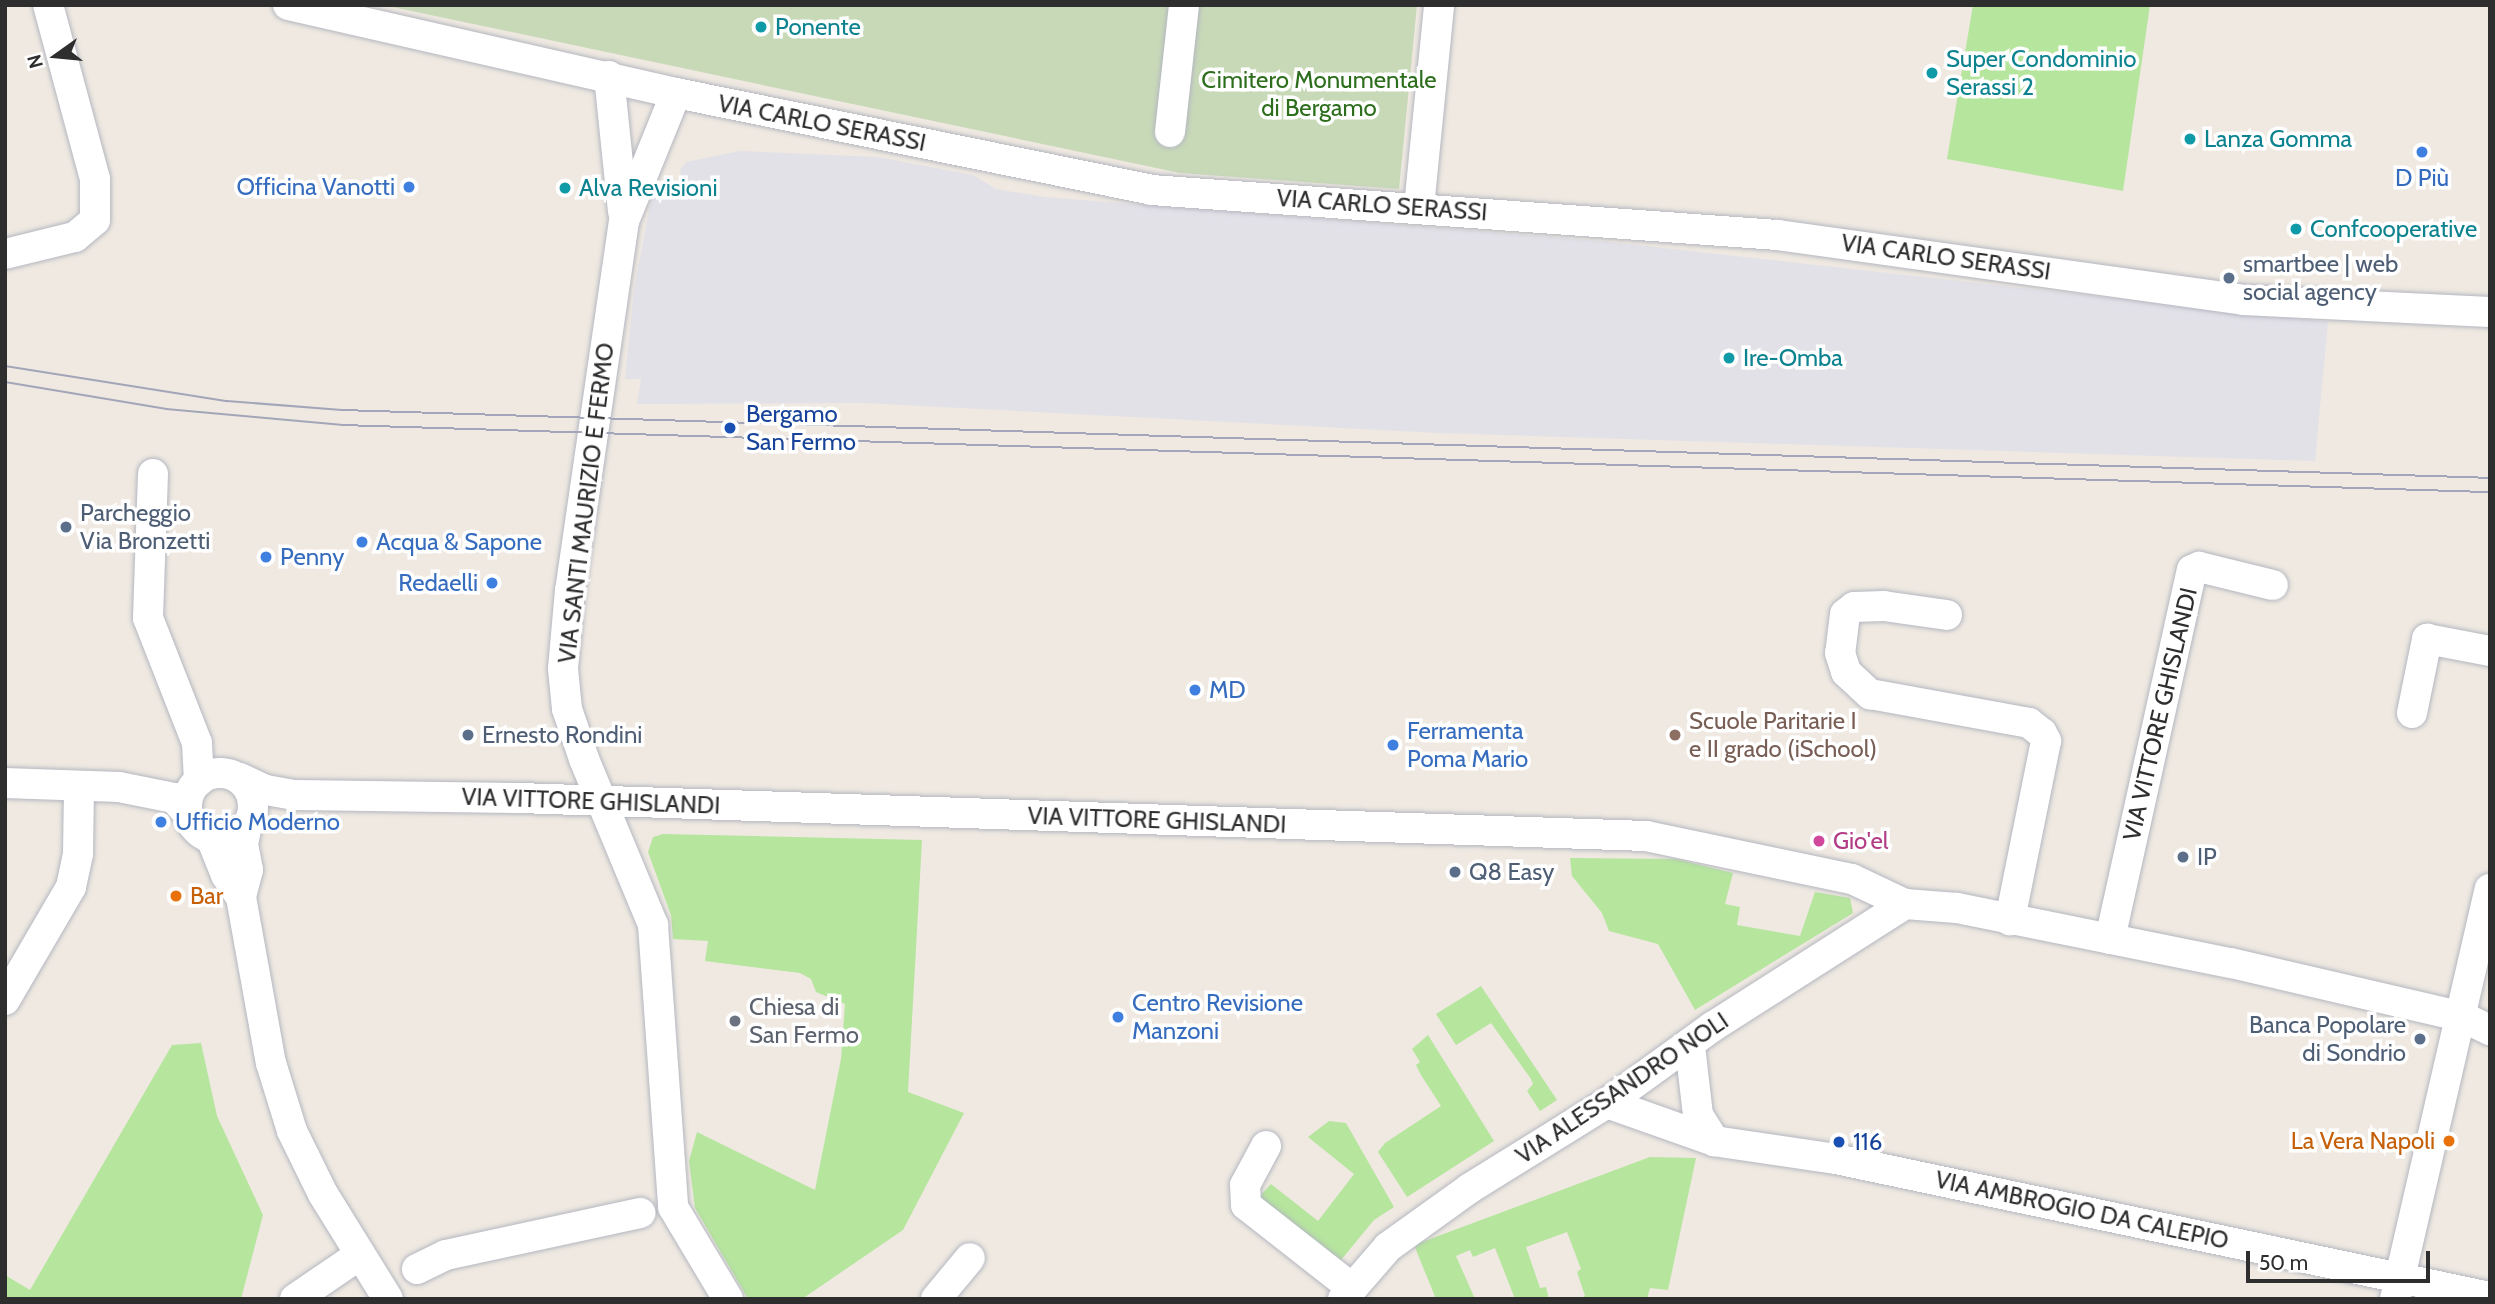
<!DOCTYPE html>
<meta charset="utf-8">
<style>
body{margin:0}
#map{position:relative;width:2495px;height:1304px;overflow:hidden;background:#efe9e1;font-family:Cabin,sans-serif}
div>[style]{position:absolute}
.industrial>*{inset:0;background:#e3e1e8}
.green>*{inset:0;background:#b6e59e}
.cemetery>*{inset:0;background:#c8d9b8}
.roads{filter:drop-shadow(0 0 2px #b4b7c1) drop-shadow(0 0 2px #b4b7c1)}
.minor>*{height:30px;margin:-15px;padding:0 15px;transform-origin:15px;border-radius:15px;background:#fff}
.minor>.ring{margin:-15px;padding:0;box-sizing:content-box;background:none;border:30px solid #fff;border-radius:50%}
.tram>*{height:2px;margin:-1px;padding:0 1px;transform-origin:1px;border-radius:1px;background:#a3a6b8}
.dots>*{width:19px;height:19px;translate:-50% -50%;box-sizing:border-box;border:4px solid #fff;border-radius:50%}
span{translate:-50% -50%;white-space:nowrap;text-align:center;line-height:1.15;-webkit-text-stroke:7px #fff;paint-order:stroke}
.culture-label{font-size:24px;color:#0d838f}
.left{translate:0 -50%;text-align:left}
.park-label{font-size:24px;color:#2c6e1b}
.street-label{font-size:24px;color:#2e2e2e}
.shop-label{font-size:24px;color:#366cbe}
.right{translate:-100% -50%;text-align:right}
.service-label{font-size:24px;color:#4e5e75}
.transit-label{font-size:24px;color:#164399}
.education-label{font-size:24px;color:#785e54}
.hotel-label{font-size:24px;color:#b23c85}
.food-label{font-size:24px;color:#c56008}
.worship-label{font-size:24px;color:#5b616d}
.frame{position:absolute;inset:0;border:7px solid #2e2e2e;pointer-events:none}
.north{position:absolute;left:21px;top:21px;width:70px;height:70px;-webkit-text-stroke:5px #fff;paint-order:stroke;rotate:255deg;font-size:19px;font-weight:700;line-height:28px;text-align:center;color:#2e2e2e}
.north::after{content:'';display:block;margin:auto;width:24px;height:32px;background:#2e2e2e;clip-path:polygon(50% 0,100% 100%,50% 72%,0 100%)}
.scale{position:absolute;left:2246px;top:1251px;width:184px;height:32px;box-sizing:border-box;border:4px solid #2e2e2e;border-top:0;padding-left:9px;font-size:21px;line-height:24px;white-space:nowrap;color:#2e2e2e;-webkit-text-stroke:5px #fff;paint-order:stroke}
</style>
<div id="map">
<div class="industrial">
<div style="clip-path:polygon(740px 151px,878px 157px,973px 175px,996px 189px,1044px 197px,1601px 241px,2328px 322px,2315px 461px,1438px 433px,864px 403px,637px 404px,641px 379px,625px 379px,634px 290px,651px 200px,660px 192px,668px 194px,682px 180px,680px 170px,686px 162px)"></div>
</div>
<div class="green">
<div style="clip-path:polygon(1973px 5px,2150px 5px,2123px 191px,1947px 159px)"></div>
<div style="clip-path:polygon(663px 834px,922px 840px,908px 1092px,964px 1113px,903px 1230px,802px 1299px,748px 1299px,695px 1208px,689px 1161px,697px 1132px,815px 1190px,841px 1059px,845px 1004px,816px 992px,811px 979px,800px 973px,705px 961px,708px 941px,673px 939px,671px 915px,648px 852px,653px 837px)"></div>
<div style="clip-path:polygon(1570px 858px,1676px 859px,1733px 873px,1725px 904px,1740px 907px,1737px 925px,1800px 936px,1815px 892px,1850px 898px,1853px 913px,1695px 1010px,1658px 944px,1609px 931px,1602px 913px,1572px 876px)"></div>
<div style="clip-path:polygon(1481px 986px,1557px 1100px,1540px 1111px,1527px 1091px,1533px 1084px,1531px 1079px,1491px 1023px,1456px 1045px,1436px 1014px)"></div>
<div style="clip-path:polygon(1428px 1035px,1494px 1141px,1407px 1197px,1378px 1152px,1385px 1143px,1441px 1106px,1421px 1075px,1416px 1065px,1420px 1062px,1412px 1049px)"></div>
<div style="clip-path:polygon(201px 1043px,217px 1116px,263px 1215px,241px 1299px,5px 1299px,5px 1275px,30px 1290px,172px 1045px)"></div>
<div style="clip-path:polygon(1329px 1121px,1346px 1123px,1394px 1207px,1374px 1220px,1336px 1266px,1256px 1200px,1271px 1184px,1318px 1221px,1354px 1174px,1308px 1137px)"></div>
<div style="clip-path:polygon(1650px 1157px,1696px 1158px,1668px 1290px,1650px 1288px,1647px 1299px,1578px 1299px,1585px 1296px,1577px 1272px,1581px 1269px,1567px 1232px,1526px 1247px,1540px 1288px,1546px 1287px,1549px 1299px,1515px 1299px,1495px 1248px,1473px 1257px,1470px 1250px,1456px 1256px,1475px 1299px,1436px 1299px,1414px 1245px)"></div>
</div>
<div class="cemetery">
<div style="clip-path:polygon(383px 5px,1417px 5px,1399px 189px,1180px 173px)"></div>
</div>
<div class="roads">
<div class="minor">
<div style="left:288px;top:5px;width:398px;rotate:12.8deg"></div>
<div style="left:676px;top:93px;width:485px;rotate:11.5deg"></div>
<div style="left:1151px;top:190px;width:628px;rotate:4.11deg"></div>
<div style="left:1777px;top:235px;width:471px;rotate:7.9deg"></div>
<div style="left:2243px;top:300px;width:247px;rotate:2.8deg"></div>
<div style="left:609px;top:76px;width:136px;rotate:84.1deg"></div>
<div style="left:676px;top:93px;width:138px;rotate:112.1deg"></div>
<div style="left:624px;top:221px;width:373px;rotate:98.3deg"></div>
<div style="left:570px;top:590px;width:79px;rotate:95.1deg"></div>
<div style="left:563px;top:669px;width:40px;rotate:84.3deg"></div>
<div style="left:567px;top:709px;width:53px;rotate:71.2deg"></div>
<div style="left:584px;top:759px;width:180px;rotate:67.4deg"></div>
<div style="left:653px;top:925px;width:283px;rotate:85.9deg"></div>
<div style="left:673px;top:1207px;width:107px;rotate:59.1deg"></div>
<div style="left:1170px;top:132px;width:128px;rotate:-83.7deg"></div>
<div style="left:1419px;top:207px;width:203px;rotate:-84.3deg"></div>
<div style="left:5px;top:254px;width:72px;rotate:-13.7deg"></div>
<div style="left:75px;top:237px;width:26px;rotate:-40deg"></div>
<div style="left:95px;top:220px;width:41px;rotate:-90deg"></div>
<div style="left:95px;top:179px;width:180px;rotate:-105.1deg"></div>
<div style="left:153px;top:474px;width:144px;rotate:92deg"></div>
<div style="left:148px;top:618px;width:134px;rotate:68.6deg"></div>
<div style="left:197px;top:743px;width:38px;rotate:87deg"></div>
<div style="left:1947px;top:615px;width:64px;rotate:-171.9deg"></div>
<div style="left:1884px;top:606px;width:30px;rotate:178deg"></div>
<div style="left:1854px;top:607px;width:11px;rotate:142deg"></div>
<div style="left:1845px;top:614px;width:39px;rotate:97deg"></div>
<div style="left:1840px;top:653px;width:20px;rotate:72deg"></div>
<div style="left:1846px;top:672px;width:33px;rotate:43deg"></div>
<div style="left:1870px;top:694px;width:162px;rotate:10.3deg"></div>
<div style="left:2029px;top:723px;width:16px;rotate:38deg"></div>
<div style="left:2042px;top:733px;width:9px;rotate:63deg"></div>
<div style="left:2046px;top:741px;width:183px;rotate:101.4deg"></div>
<div style="left:2412px;top:713px;width:76px;rotate:-78.5deg"></div>
<div style="left:2427px;top:639px;width:64px;rotate:10.8deg"></div>
<div class="ring" style="left:187px;top:773px;width:36px;height:36px"></div>
<div style="left:240px;top:778px;width:29px;rotate:25deg"></div>
<div style="left:266px;top:790px;width:27px;rotate:10deg"></div>
<div style="left:293px;top:795px;width:226px;rotate:0.8deg"></div>
<div style="left:519px;top:798px;width:1128px;rotate:1.93deg"></div>
<div style="left:1646px;top:836px;width:210px;rotate:11.8deg"></div>
<div style="left:1852px;top:879px;width:59px;rotate:25.3deg"></div>
<div style="left:1905px;top:904px;width:52px;rotate:4.4deg"></div>
<div style="left:1957px;top:908px;width:279px;rotate:11.4deg"></div>
<div style="left:2231px;top:963px;width:238px;rotate:13.1deg"></div>
<div style="left:2463px;top:1017px;width:30px;rotate:26deg"></div>
<div style="left:5px;top:783px;width:114px;rotate:2deg"></div>
<div style="left:119px;top:787px;width:56px;rotate:11.3deg"></div>
<div style="left:174px;top:798px;width:21px;rotate:49deg"></div>
<div style="left:247px;top:825px;width:19px;rotate:102deg"></div>
<div style="left:243px;top:844px;width:26px;rotate:79deg"></div>
<div style="left:248px;top:870px;width:28px;rotate:105deg"></div>
<div style="left:241px;top:897px;width:169px;rotate:79.8deg"></div>
<div style="left:271px;top:1063px;width:71px;rotate:72.8deg"></div>
<div style="left:292px;top:1131px;width:70px;rotate:63.8deg"></div>
<div style="left:323px;top:1194px;width:123px;rotate:58.2deg"></div>
<div style="left:211px;top:838px;width:40px;rotate:68deg"></div>
<div style="left:226px;top:875px;width:27px;rotate:56deg"></div>
<div style="left:2110px;top:939px;width:378px;rotate:-77.5deg"></div>
<div style="left:2192px;top:570px;width:8px;rotate:-23deg"></div>
<div style="left:2199px;top:567px;width:76px;rotate:13.7deg"></div>
<div style="left:5px;top:1000px;width:131px;rotate:-59.7deg"></div>
<div style="left:71px;top:887px;width:34px;rotate:-78deg"></div>
<div style="left:78px;top:854px;width:67px;rotate:-89.1deg"></div>
<div style="left:1690px;top:1046px;width:69px;rotate:83.4deg"></div>
<div style="left:1698px;top:1115px;width:31px;rotate:58deg"></div>
<div style="left:1607px;top:1103px;width:114px;rotate:19.6deg"></div>
<div style="left:1714px;top:1141px;width:123px;rotate:8.4deg"></div>
<div style="left:1836px;top:1159px;width:668px;rotate:11.92deg"></div>
<div style="left:1266px;top:1146px;width:44px;rotate:118.3deg"></div>
<div style="left:1245px;top:1185px;width:20px;rotate:87deg"></div>
<div style="left:1246px;top:1205px;width:135px;rotate:38.1deg"></div>
<div style="left:417px;top:1269px;width:32px;rotate:-26deg"></div>
<div style="left:446px;top:1255px;width:199px;rotate:-12.2deg"></div>
<div style="left:295px;top:1299px;width:76px;rotate:-34.3deg"></div>
<div style="left:936px;top:1299px;width:53px;rotate:-50.3deg"></div>
<div style="left:1343px;top:1299px;width:69px;rotate:-49.1deg"></div>
<div style="left:1388px;top:1247px;width:101px;rotate:-35.7deg"></div>
<div style="left:1470px;top:1188px;width:161px;rotate:-31.8deg"></div>
<div style="left:1607px;top:1103px;width:130px;rotate:-35.9deg"></div>
<div style="left:1712px;top:1027px;width:229px;rotate:-32.5deg"></div>
<div style="left:2395px;top:1299px;width:421px;rotate:-77deg"></div>
</div>
</div>
<div class="tram">
<div style="left:5px;top:366px;width:225px;rotate:9deg"></div>
<div style="left:227px;top:401px;width:115px;rotate:4.5deg"></div>
<div style="left:342px;top:410px;width:2149px;rotate:1.81deg"></div>
<div style="left:5px;top:382px;width:164px;rotate:9.5deg"></div>
<div style="left:167px;top:409px;width:176px;rotate:5.2deg"></div>
<div style="left:342px;top:425px;width:2149px;rotate:1.79deg"></div>
</div>
<div class="dots">
<div style="left:761px;top:27px;background:#0f9aa8"></div>
<div style="left:1932px;top:73px;background:#0f9aa8"></div>
<div style="left:2190px;top:139px;background:#0f9aa8"></div>
<div style="left:2422px;top:152px;background:#3f7fe0"></div>
<div style="left:409px;top:187px;background:#3f7fe0"></div>
<div style="left:565px;top:188px;background:#0f9aa8"></div>
<div style="left:2296px;top:229px;background:#0f9aa8"></div>
<div style="left:2229px;top:278px;background:#5c6f8a"></div>
<div style="left:1729px;top:358px;background:#0f9aa8"></div>
<div style="left:730px;top:428px;background:#1a4fb4"></div>
<div style="left:66px;top:527px;background:#5c6f8a"></div>
<div style="left:362px;top:542px;background:#3f7fe0"></div>
<div style="left:266px;top:557px;background:#3f7fe0"></div>
<div style="left:492px;top:583px;background:#3f7fe0"></div>
<div style="left:1195px;top:690px;background:#3f7fe0"></div>
<div style="left:468px;top:735px;background:#5c6f8a"></div>
<div style="left:1675px;top:735px;background:#8d6e63"></div>
<div style="left:1393px;top:745px;background:#3f7fe0"></div>
<div style="left:161px;top:822px;background:#3f7fe0"></div>
<div style="left:1819px;top:841px;background:#d1479c"></div>
<div style="left:2183px;top:857px;background:#5c6f8a"></div>
<div style="left:1455px;top:872px;background:#5c6f8a"></div>
<div style="left:176px;top:896px;background:#e8710a"></div>
<div style="left:1118px;top:1017px;background:#3f7fe0"></div>
<div style="left:735px;top:1021px;background:#6b7280"></div>
<div style="left:2420px;top:1039px;background:#5c6f8a"></div>
<div style="left:2449px;top:1141px;background:#e8710a"></div>
<div style="left:1839px;top:1142px;background:#1a4fb4"></div>
</div>
<div class="culture-label">
<span class="left" style="left:775px;top:27px">Ponente</span>
<span class="left" style="left:1946px;top:73px">Super Condominio<br>Serassi 2</span>
<span class="left" style="left:2204px;top:139px">Lanza Gomma</span>
<span class="left" style="left:579px;top:188px">Alva Revisioni</span>
<span class="left" style="left:2310px;top:229px">Confcooperative</span>
<span class="left" style="left:1743px;top:358px">Ire-Omba</span>
</div>
<div class="park-label">
<span style="left:1319px;top:94px">Cimitero Monumentale<br>di Bergamo</span>
</div>
<div class="street-label">
<span style="left:822px;top:123px;rotate:11deg">VIA CARLO SERASSI</span>
<span style="left:1382px;top:205px;rotate:4deg">VIA CARLO SERASSI</span>
<span style="left:1946px;top:257px;rotate:8deg">VIA CARLO SERASSI</span>
<span style="left:586px;top:503px;rotate:-83deg">VIA SANTI MAURIZIO E FERMO</span>
<span style="left:2160px;top:714px;rotate:-77deg">VIA VITTORE GHISLANDI</span>
<span style="left:591px;top:801px;rotate:2deg">VIA VITTORE GHISLANDI</span>
<span style="left:1157px;top:820px;rotate:2deg">VIA VITTORE GHISLANDI</span>
<span style="left:1622px;top:1088px;rotate:-34deg">VIA ALESSANDRO NOLI</span>
<span style="left:2082px;top:1210px;rotate:12deg">VIA AMBROGIO DA CALEPIO</span>
</div>
<div class="shop-label">
<span style="left:2422px;top:178px">D Più</span>
<span class="right" style="left:395px;top:187px">Officina Vanotti</span>
<span class="left" style="left:376px;top:542px">Acqua &amp; Sapone</span>
<span class="left" style="left:280px;top:557px">Penny</span>
<span class="right" style="left:478px;top:583px">Redaelli</span>
<span class="left" style="left:1209px;top:690px">MD</span>
<span class="left" style="left:1407px;top:745px">Ferramenta<br>Poma Mario</span>
<span class="left" style="left:175px;top:822px">Ufficio Moderno</span>
<span class="left" style="left:1132px;top:1017px">Centro Revisione<br>Manzoni</span>
</div>
<div class="service-label">
<span class="left" style="left:2243px;top:278px">smartbee | web<br>social agency</span>
<span class="left" style="left:80px;top:527px">Parcheggio<br>Via Bronzetti</span>
<span class="left" style="left:482px;top:735px">Ernesto Rondini</span>
<span class="left" style="left:2197px;top:857px">IP</span>
<span class="left" style="left:1469px;top:872px">Q8 Easy</span>
<span class="right" style="left:2406px;top:1039px">Banca Popolare<br>di Sondrio</span>
</div>
<div class="transit-label">
<span class="left" style="left:746px;top:428px">Bergamo<br>San Fermo</span>
<span class="left" style="left:1853px;top:1142px">116</span>
</div>
<div class="education-label">
<span class="left" style="left:1689px;top:735px">Scuole Paritarie I<br>e II grado (iSchool)</span>
</div>
<div class="hotel-label">
<span class="left" style="left:1833px;top:841px">Gio'el</span>
</div>
<div class="food-label">
<span class="left" style="left:190px;top:896px">Bar</span>
<span class="right" style="left:2435px;top:1141px">La Vera Napoli</span>
</div>
<div class="worship-label">
<span class="left" style="left:749px;top:1021px">Chiesa di<br>San Fermo</span>
</div>
<div class="frame"></div>
<div class="north">N</div>
<div class="scale">50 m</div>
</div>
